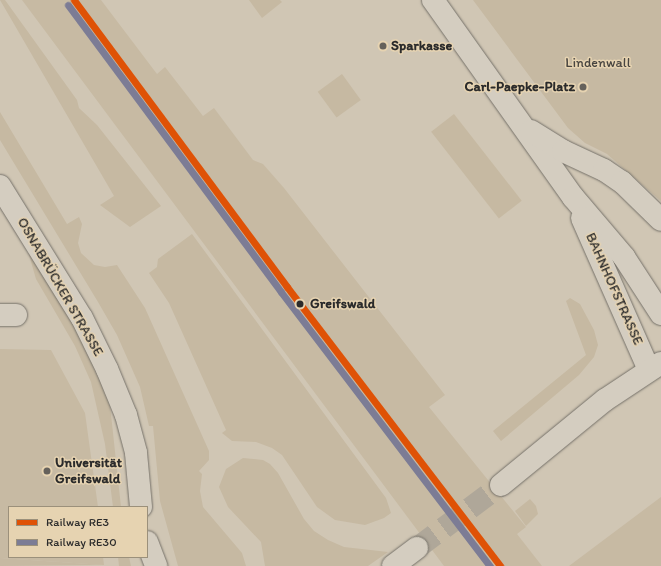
<!DOCTYPE html>
<meta charset="utf-8">
<style>
body{margin:0}
#map{position:relative;width:661px;height:566px;overflow:hidden;background:#d0c6b4;font-family:Itim,sans-serif}
div>[style]{position:absolute}
.built>*{inset:0;background:#c7baa3}
.green>*{inset:0;background:#c6b9a2;transform-origin:0 0}
.secondary-tunnel>*{height:22px;margin-top:-11px;transform-origin:0;background:repeating-linear-gradient(90deg,#afa799 0 22px,transparent 0 33px)}
.roads{filter:drop-shadow(0 0 1px #757169) drop-shadow(0 0 1px #757169)}
.street>*{height:22px;margin:-11px;padding:0 11px;transform-origin:11px;border-radius:11px;background:#d4cdc0}
.secondary>*{height:22px;margin:-11px;padding:0 11px;transform-origin:11px;border-radius:11px;background:#d4cdc0}
.rail-1>*{height:7px;margin:-3.5px;padding:0 3.5px;transform-origin:3.5px;border-radius:3.5px;background:#df5206}
.rail-2>*{height:7px;margin:-3.5px;padding:0 3.5px;transform-origin:3.5px;border-radius:3.5px;background:#7c7c95}
.dots>*{width:11px;height:11px;translate:-50% -50%;box-sizing:border-box;border:2px solid #e6d3b1;border-radius:50%}
span{translate:-50% -50%;white-space:nowrap;text-align:center;line-height:1.15;-webkit-text-stroke:3px #e6d3b1;paint-order:stroke}
.poi-label{font-size:14px;color:#2b2b2b;font-weight:700}
.left{translate:0 -50%;text-align:left}
.right{translate:-100% -50%;text-align:right}
.park-label{font-size:14px;color:#484540}
.street-label{font-size:14px;color:#2b2b2b}
.stop-label{font-size:14px;color:#2b2b2b;font-weight:700}
.legend{position:absolute;left:8px;top:506px;width:140px;height:52px;box-sizing:border-box;background:#e6d3b1;border:1px solid #9b907b;margin:0;padding:5px 7px;list-style:none;font-size:12px;color:#2b2b2b}
.legend li{display:flex;align-items:center;gap:8px;height:20px}
.legend b{width:20px;border:1px solid #9b907b}
</style>
<div id="map">
<div class="built">
<div style="clip-path:polygon(22px 0,101px 0,157px 74px,165px 67px,203px 116px,214px 108px,253px 160px,263px 164px,284px 188px,445px 395px,429px 407px,526px 527px,517px 534px,542px 566px,444px 566px)"></div>
<div style="clip-path:polygon(0 349px,51px 350px,85px 413px,98px 507px,9px 507px,9px 557px,103px 557px,104px 565px,0 558px)"></div>
<div style="clip-path:polygon(661px 497px,661px 566px,569px 566px)"></div>
</div>
<div class="green">
<div style="clip-path:polygon(0 0,5px 0,77px 100px,79px 108px,97px 125px,161px 206px,130px 227px,100px 205px,114px 196px)"></div>
<div style="clip-path:polygon(249px 0,280px 0,282px 2px,262px 18px)"></div>
<div style="clip-path:polygon(473px 0,661px 0,661px 201px,607px 154px,585px 143px,568px 128px)"></div>
<div style="left:342px;top:74px;width:32px;height:30px;rotate:54deg"></div>
<div style="clip-path:polygon(0 112px,67px 224px,79px 217px,82px 224px,78px 243px,81px 253px,94px 265px,105px 267px,117px 265px,145px 308px,209px 451px,209px 460px,199px 471px,202px 474px,200px 491px,203px 507px,242px 553px,246px 566px,178px 566px,160px 501px,153px 426px,149px 426px,140px 387px,117px 335px,98px 302px,0 140px)"></div>
<div style="left:454px;top:114px;width:110px;height:29px;rotate:52deg"></div>
<div style="clip-path:polygon(192px 234px,386px 498px,391px 513px,384px 518px,365px 525px,335px 520px,317px 507px,282px 455px,272px 448px,256px 442px,232px 441px,222px 433px,226px 430px,169px 303px,149px 273px,157px 267px,158px 259px)"></div>
<div style="clip-path:polygon(25px 241px,67px 302px,109px 396px,121px 507px,113px 507px,105px 444px,91px 382px,75px 346px,36px 279px)"></div>
<div style="clip-path:polygon(570px 298px,580px 304px,594px 330px,598px 345px,594px 357px,579px 375px,501px 441px,493px 431px,586px 355px,566px 301px)"></div>
<div style="clip-path:polygon(243px 458px,263px 460px,270px 464px,278px 473px,304px 519px,314px 531px,328px 540px,344px 547px,388px 552px,368px 566px,265px 566px,261px 542px,228px 507px,219px 487px,226px 469px)"></div>
<div style="clip-path:polygon(530px 499px,536px 506px,538px 514px,526px 526px,515px 511px)"></div>
<div style="clip-path:polygon(118px 557px,129px 557px,131px 566px,119px 566px)"></div>
<div style="clip-path:polygon(0 558px,104px 565px,0 566px)"></div>
</div>
<div class="secondary-tunnel">
<div style="left:417px;top:548px;width:105px;rotate:-36.9deg"></div>
</div>
<div class="roads">
<div class="street">
<div style="left:433px;top:0;width:242px;rotate:54.6deg"></div>
<div style="left:573px;top:197px;width:79px;rotate:49.6deg"></div>
<div style="left:624px;top:257px;width:68px;rotate:57deg"></div>
<div style="left:531px;top:131px;width:38px;rotate:32deg"></div>
<div style="left:563px;top:151px;width:45px;rotate:24.9deg"></div>
<div style="left:604px;top:170px;width:22px;rotate:34deg"></div>
<div style="left:622px;top:182px;width:54px;rotate:44.3deg"></div>
<div style="left:582px;top:218px;width:166px;rotate:66.2deg"></div>
<div style="left:0;top:315px;width:16px"></div>
</div>
<div class="secondary">
<div style="left:0;top:186px;width:155px;rotate:58.2deg"></div>
<div style="left:82px;top:318px;width:57px;rotate:63.9deg"></div>
<div style="left:107px;top:369px;width:50px;rotate:67.6deg"></div>
<div style="left:126px;top:415px;width:39px;rotate:75deg"></div>
<div style="left:136px;top:453px;width:54px;rotate:84.7deg"></div>
<div style="left:501px;top:485px;width:134px;rotate:-39.3deg"></div>
<div style="left:605px;top:400px;width:67px;rotate:-33.5deg"></div>
<div style="left:147px;top:542px;width:26px;rotate:69deg"></div>
<div style="left:393px;top:566px;width:30px;rotate:-37deg"></div>
</div>
</div>
<div class="rail-1">
<div style="left:74px;top:0;width:357px;rotate:53.4deg"></div>
<div style="left:287px;top:287px;width:351px;rotate:52.6deg"></div>
</div>
<div class="rail-2">
<div style="left:68px;top:5px;width:357px;rotate:53.4deg"></div>
<div style="left:281px;top:292px;width:345px;rotate:52.7deg"></div>
</div>
<div class="dots">
<div style="left:383px;top:46px;background:#65615b"></div>
<div style="left:583px;top:87px;background:#65615b"></div>
<div style="left:300px;top:304px;background:#2b2b2b"></div>
<div style="left:47px;top:471px;background:#65615b"></div>
</div>
<div class="poi-label">
<span class="left" style="left:391px;top:46px">Sparkasse</span>
<span class="right" style="left:575px;top:87px">Carl-Paepke-Platz</span>
<span class="left" style="left:55px;top:471px">Universität<br>Greifswald</span>
</div>
<div class="park-label">
<span style="left:598px;top:63px">Lindenwall</span>
</div>
<div class="street-label">
<span style="left:60px;top:287px;rotate:60deg">OSNABRÜCKER STRASSE</span>
<span style="left:614px;top:289px;rotate:66deg">BAHNHOFSTRASSE</span>
</div>
<div class="stop-label">
<span class="left" style="left:310px;top:304px">Greifswald</span>
</div>
<ul class="legend">
<li><b style="height:5px;background:#df5206"></b>Railway RE3</li>
<li><b style="height:5px;background:#7c7c95"></b>Railway RE30</li>
</ul>
</div>
